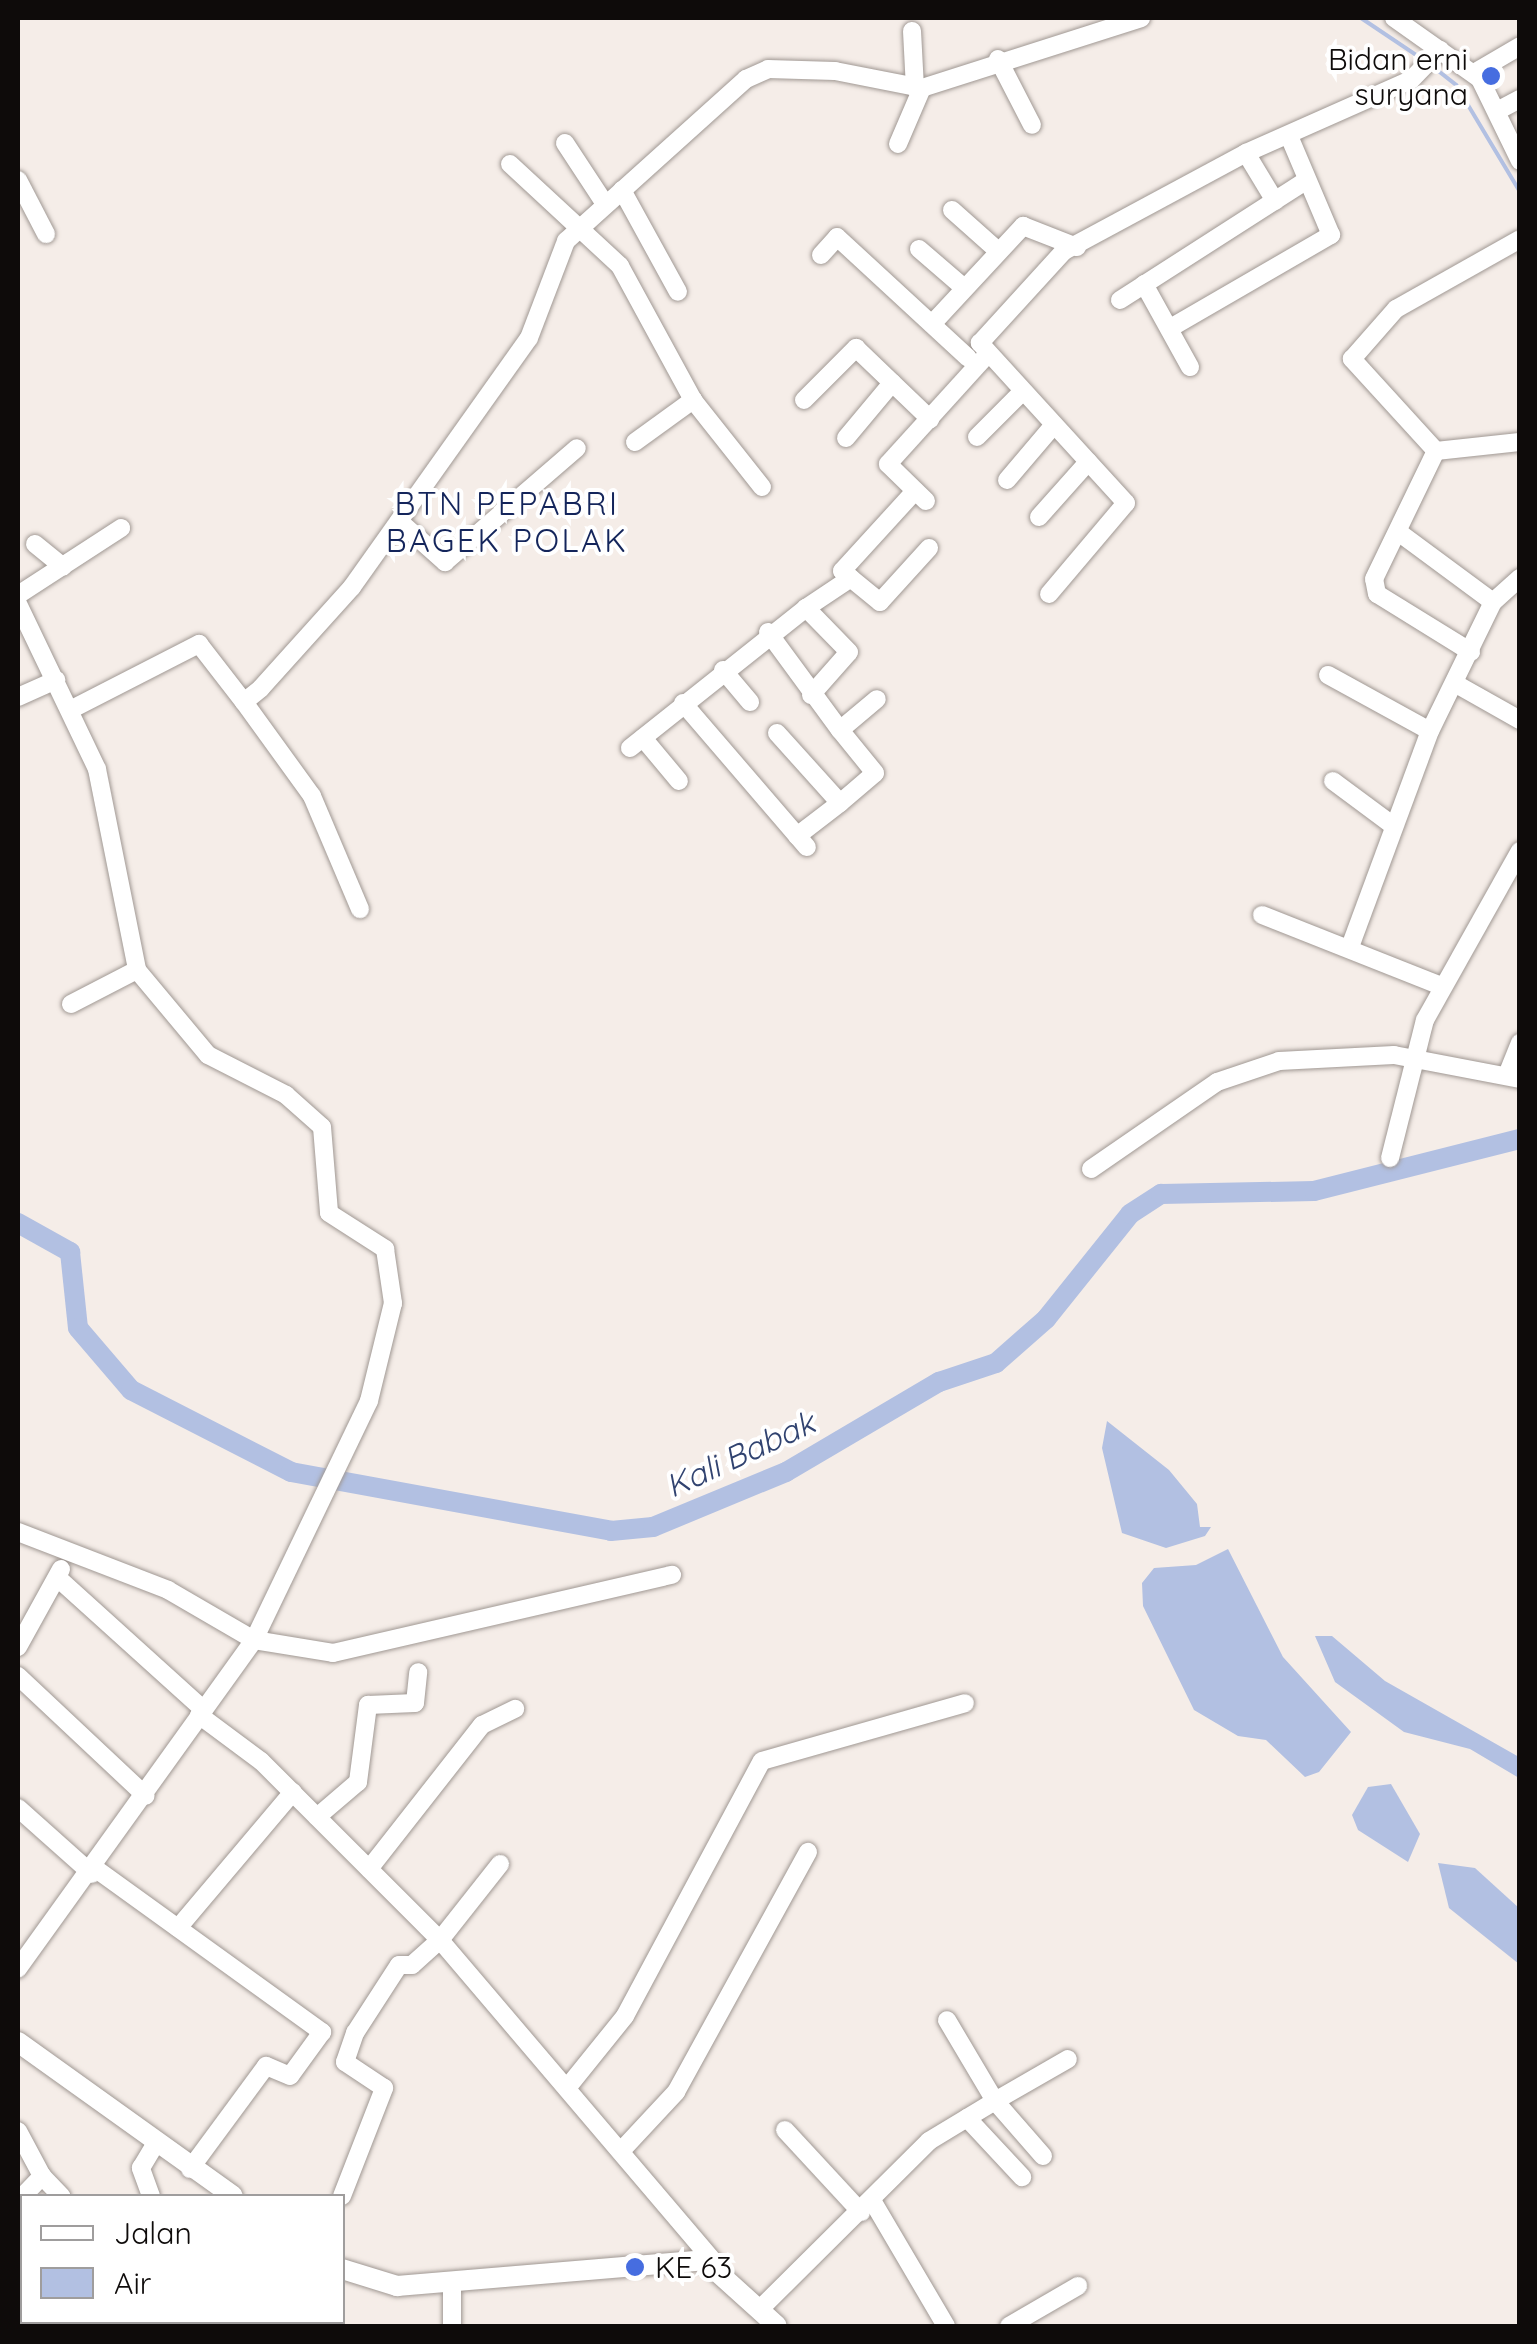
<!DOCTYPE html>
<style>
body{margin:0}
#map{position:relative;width:1537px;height:2344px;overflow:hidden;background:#f5ede8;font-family:Quicksand,sans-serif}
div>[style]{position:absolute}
.water>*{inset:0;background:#b2c0e2}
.stream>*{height:4px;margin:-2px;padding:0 2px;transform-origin:2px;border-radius:2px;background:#b2c0e2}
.river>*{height:20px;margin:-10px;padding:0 10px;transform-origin:10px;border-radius:10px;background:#b2c0e2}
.roads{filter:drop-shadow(0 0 2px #a09893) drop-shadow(0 0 2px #a09893)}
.minor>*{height:18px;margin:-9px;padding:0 9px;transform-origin:9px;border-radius:9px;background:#fff}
.major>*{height:20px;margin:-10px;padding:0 10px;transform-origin:10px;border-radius:10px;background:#fff}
.dots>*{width:28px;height:28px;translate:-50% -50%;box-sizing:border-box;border:5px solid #fff;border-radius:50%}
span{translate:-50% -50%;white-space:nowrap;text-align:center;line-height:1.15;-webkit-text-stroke:8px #fff;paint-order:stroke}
.poi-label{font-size:30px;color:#0e0b0a}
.right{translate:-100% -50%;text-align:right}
.left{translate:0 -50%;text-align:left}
.neighbourhood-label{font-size:32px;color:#14255b;letter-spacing:2.5px}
.water-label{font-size:32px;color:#314370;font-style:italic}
.frame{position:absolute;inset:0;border:20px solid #0e0b0a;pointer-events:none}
.legend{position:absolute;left:20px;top:2194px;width:325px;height:130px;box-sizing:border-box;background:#fff;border:2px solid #9f9d9d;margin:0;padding:12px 18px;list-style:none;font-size:30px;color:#0e0b0a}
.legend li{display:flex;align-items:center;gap:20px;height:50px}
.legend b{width:50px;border:2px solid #9f9d9d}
</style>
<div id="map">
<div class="water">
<div style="clip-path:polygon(1107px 1421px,1169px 1470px,1197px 1504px,1200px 1527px,1211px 1527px,1205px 1536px,1166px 1548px,1122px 1533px,1102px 1448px)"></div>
<div style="clip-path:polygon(1228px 1549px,1283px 1657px,1351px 1732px,1319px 1772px,1305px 1777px,1266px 1740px,1238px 1736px,1194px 1710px,1143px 1606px,1142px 1583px,1154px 1568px,1196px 1565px)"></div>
<div style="clip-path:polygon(1332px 1636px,1385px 1681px,1519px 1757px,1519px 1778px,1470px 1749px,1404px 1732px,1335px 1682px,1315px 1636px)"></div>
<div style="clip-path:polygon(1391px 1784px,1420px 1834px,1408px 1862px,1358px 1830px,1352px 1815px,1368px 1787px)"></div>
<div style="clip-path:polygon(1438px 1863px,1475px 1868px,1519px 1908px,1519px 1964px,1449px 1908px)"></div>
</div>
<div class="stream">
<div style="left:1361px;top:18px;width:77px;rotate:33.9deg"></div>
<div style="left:1432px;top:66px;width:31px;rotate:38deg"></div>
<div style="left:1456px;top:85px;width:125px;rotate:59.1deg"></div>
</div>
<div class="river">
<div style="left:18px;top:1223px;width:60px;rotate:29.1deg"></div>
<div style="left:70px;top:1252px;width:76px;rotate:84deg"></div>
<div style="left:78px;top:1328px;width:82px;rotate:49.5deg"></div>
<div style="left:131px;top:1390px;width:180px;rotate:27.1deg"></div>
<div style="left:291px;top:1472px;width:325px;rotate:10.4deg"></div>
<div style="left:611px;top:1531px;width:42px;rotate:-5.4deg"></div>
<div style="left:653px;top:1527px;width:144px;rotate:-22.5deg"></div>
<div style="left:786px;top:1472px;width:178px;rotate:-30.5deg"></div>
<div style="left:939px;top:1382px;width:60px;rotate:-18.4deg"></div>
<div style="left:996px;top:1363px;width:67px;rotate:-41.3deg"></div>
<div style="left:1046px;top:1319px;width:134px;rotate:-51.3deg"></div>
<div style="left:1130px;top:1214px;width:37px;rotate:-33deg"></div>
<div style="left:1161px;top:1194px;width:153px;rotate:-1.1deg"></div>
<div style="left:1314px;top:1191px;width:212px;rotate:-14.2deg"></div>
</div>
<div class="roads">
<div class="minor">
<div style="left:1394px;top:18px;width:105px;rotate:35.3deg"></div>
<div style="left:1480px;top:79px;width:91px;rotate:64deg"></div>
<div style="left:912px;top:31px;width:57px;rotate:87deg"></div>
<div style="left:998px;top:59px;width:74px;rotate:62.7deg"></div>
<div style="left:1474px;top:73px;width:53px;rotate:-30.4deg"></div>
<div style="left:1499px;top:110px;width:24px;rotate:-28deg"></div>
<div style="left:565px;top:143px;width:73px;rotate:56.7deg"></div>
<div style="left:898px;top:144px;width:61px;rotate:-66.8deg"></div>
<div style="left:1246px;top:153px;width:56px;rotate:58.9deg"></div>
<div style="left:510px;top:164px;width:150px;rotate:42.8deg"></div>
<div style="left:620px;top:266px;width:153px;rotate:61.4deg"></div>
<div style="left:693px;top:400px;width:111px;rotate:51.6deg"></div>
<div style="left:18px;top:180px;width:61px;rotate:62.6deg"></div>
<div style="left:622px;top:190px;width:116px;rotate:61.2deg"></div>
<div style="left:952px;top:210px;width:59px;rotate:41.6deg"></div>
<div style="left:919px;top:249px;width:58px;rotate:40.8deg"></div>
<div style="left:821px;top:255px;width:24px;rotate:-48deg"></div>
<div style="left:837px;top:237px;width:178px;rotate:42.7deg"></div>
<div style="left:1144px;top:284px;width:95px;rotate:61deg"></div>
<div style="left:1120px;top:300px;width:222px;rotate:-32.7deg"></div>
<div style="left:932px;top:324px;width:134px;rotate:-47.1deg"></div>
<div style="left:1023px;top:226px;width:58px;rotate:21.3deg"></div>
<div style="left:1172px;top:327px;width:184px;rotate:-30.1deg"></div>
<div style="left:1331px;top:235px;width:108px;rotate:-113deg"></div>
<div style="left:804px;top:400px;width:74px;rotate:-45deg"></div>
<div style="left:856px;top:348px;width:103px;rotate:43.8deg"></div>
<div style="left:977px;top:437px;width:62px;rotate:-45deg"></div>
<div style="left:846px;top:438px;width:72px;rotate:-50.1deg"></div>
<div style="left:635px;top:442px;width:72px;rotate:-35.9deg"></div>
<div style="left:1436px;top:451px;width:125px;rotate:-132.4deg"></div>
<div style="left:1352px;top:359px;width:67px;rotate:-48.7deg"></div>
<div style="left:1396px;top:309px;width:142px;rotate:-29.4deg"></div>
<div style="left:1007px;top:480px;width:71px;rotate:-49.6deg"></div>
<div style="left:915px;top:491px;width:108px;rotate:132.4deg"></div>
<div style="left:842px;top:571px;width:49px;rotate:39.2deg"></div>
<div style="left:880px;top:602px;width:73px;rotate:-47.8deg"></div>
<div style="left:926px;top:501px;width:53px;rotate:-135.8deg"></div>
<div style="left:888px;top:464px;width:146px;rotate:-47.8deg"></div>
<div style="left:1039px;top:517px;width:74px;rotate:-48.3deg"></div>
<div style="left:399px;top:521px;width:62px;rotate:41.7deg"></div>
<div style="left:445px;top:562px;width:174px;rotate:-40.8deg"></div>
<div style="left:1401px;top:534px;width:114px;rotate:36.5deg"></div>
<div style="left:35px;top:544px;width:36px;rotate:39deg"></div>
<div style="left:1049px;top:594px;width:119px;rotate:-49.8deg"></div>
<div style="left:1126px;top:503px;width:217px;rotate:-132.4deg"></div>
<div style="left:980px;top:343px;width:125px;rotate:-47.6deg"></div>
<div style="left:1064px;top:251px;width:207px;rotate:-28.3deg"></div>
<div style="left:1246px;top:153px;width:180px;rotate:-23.9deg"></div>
<div style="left:1411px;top:80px;width:42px;rotate:-46deg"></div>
<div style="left:18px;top:595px;width:123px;rotate:-33deg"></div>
<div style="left:18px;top:604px;width:183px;rotate:64.4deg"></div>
<div style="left:97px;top:769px;width:205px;rotate:78.7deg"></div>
<div style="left:137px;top:970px;width:111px;rotate:50.1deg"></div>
<div style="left:208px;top:1055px;width:88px;rotate:27.1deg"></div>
<div style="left:286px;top:1095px;width:48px;rotate:41.6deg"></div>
<div style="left:322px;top:1127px;width:86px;rotate:85.3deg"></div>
<div style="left:329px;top:1213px;width:67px;rotate:32.7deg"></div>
<div style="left:385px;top:1249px;width:55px;rotate:81.6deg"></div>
<div style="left:393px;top:1303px;width:101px;rotate:103.8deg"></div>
<div style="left:369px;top:1401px;width:265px;rotate:115.7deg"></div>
<div style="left:254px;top:1640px;width:405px;rotate:125.7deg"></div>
<div style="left:768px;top:632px;width:122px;rotate:53.7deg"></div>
<div style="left:840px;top:730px;width:48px;rotate:-40deg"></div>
<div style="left:1471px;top:652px;width:110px;rotate:-148.3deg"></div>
<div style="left:1377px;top:594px;width:15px;rotate:-101deg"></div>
<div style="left:1374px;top:579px;width:142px;rotate:-64.2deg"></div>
<div style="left:1436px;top:451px;width:84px;rotate:-6.1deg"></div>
<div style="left:723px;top:670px;width:42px;rotate:49.8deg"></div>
<div style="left:1328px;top:675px;width:116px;rotate:28.8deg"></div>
<div style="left:1456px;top:684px;width:73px;rotate:29.4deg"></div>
<div style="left:811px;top:695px;width:57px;rotate:-48.5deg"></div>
<div style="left:849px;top:652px;width:62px;rotate:-134.3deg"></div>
<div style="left:806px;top:608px;width:54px;rotate:-33.7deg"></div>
<div style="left:18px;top:697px;width:42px;rotate:-24.1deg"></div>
<div style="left:244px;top:702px;width:116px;rotate:54.1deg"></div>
<div style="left:312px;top:796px;width:123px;rotate:67deg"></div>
<div style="left:683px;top:703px;width:190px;rotate:49.3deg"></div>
<div style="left:72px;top:709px;width:143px;rotate:-27.1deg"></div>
<div style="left:199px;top:644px;width:73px;rotate:52.2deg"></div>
<div style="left:244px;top:702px;width:22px;rotate:-39deg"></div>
<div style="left:261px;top:688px;width:136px;rotate:-48deg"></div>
<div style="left:352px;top:587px;width:305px;rotate:-54.6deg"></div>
<div style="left:529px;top:338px;width:104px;rotate:-69.1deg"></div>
<div style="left:566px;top:241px;width:242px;rotate:-42deg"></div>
<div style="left:746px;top:79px;width:24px;rotate:-24deg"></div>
<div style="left:768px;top:69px;width:67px;rotate:1.7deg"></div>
<div style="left:835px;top:71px;width:89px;rotate:11.1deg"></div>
<div style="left:922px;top:88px;width:230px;rotate:-17.7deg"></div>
<div style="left:777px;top:733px;width:94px;rotate:48deg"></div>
<div style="left:840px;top:803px;width:46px;rotate:-40.6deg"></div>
<div style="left:875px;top:773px;width:55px;rotate:-129.1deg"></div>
<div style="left:643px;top:738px;width:56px;rotate:50.1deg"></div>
<div style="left:630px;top:748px;width:225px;rotate:-38.5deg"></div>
<div style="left:1333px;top:781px;width:72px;rotate:36.6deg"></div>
<div style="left:797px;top:836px;width:54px;rotate:-37.5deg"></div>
<div style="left:1262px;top:915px;width:193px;rotate:21.6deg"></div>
<div style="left:1350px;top:947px;width:230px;rotate:-69.7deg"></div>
<div style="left:1430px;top:731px;width:144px;rotate:-64deg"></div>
<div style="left:1493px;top:602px;width:36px;rotate:-42deg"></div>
<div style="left:71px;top:1004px;width:74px;rotate:-27.3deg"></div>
<div style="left:1507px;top:1075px;width:35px;rotate:-68deg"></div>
<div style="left:1390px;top:1158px;width:142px;rotate:-75.8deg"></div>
<div style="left:1425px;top:1020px;width:194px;rotate:-60.7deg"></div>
<div style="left:1091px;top:1169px;width:153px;rotate:-34.6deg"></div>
<div style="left:1217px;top:1082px;width:65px;rotate:-18.7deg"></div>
<div style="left:1279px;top:1061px;width:115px;rotate:-3deg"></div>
<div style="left:1394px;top:1055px;width:128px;rotate:10.8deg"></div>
<div style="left:18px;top:1532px;width:161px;rotate:21.1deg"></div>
<div style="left:168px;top:1590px;width:99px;rotate:30.2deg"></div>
<div style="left:254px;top:1640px;width:80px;rotate:9.3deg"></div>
<div style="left:333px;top:1653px;width:348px;rotate:-13deg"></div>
<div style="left:60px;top:1580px;width:193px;rotate:42.1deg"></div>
<div style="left:18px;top:1647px;width:89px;rotate:-61.1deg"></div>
<div style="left:18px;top:1676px;width:175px;rotate:43.2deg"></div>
<div style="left:199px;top:1715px;width:77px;rotate:36.6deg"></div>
<div style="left:261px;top:1761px;width:253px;rotate:45deg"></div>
<div style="left:440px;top:1940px;width:424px;rotate:49.6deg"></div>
<div style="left:18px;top:1808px;width:99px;rotate:41.7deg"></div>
<div style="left:317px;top:1817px;width:54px;rotate:-40.5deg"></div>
<div style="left:358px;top:1782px;width:78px;rotate:-82.6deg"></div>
<div style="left:368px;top:1705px;width:47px;rotate:-2.4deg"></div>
<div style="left:415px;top:1703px;width:31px;rotate:-84deg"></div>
<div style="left:96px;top:1869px;width:279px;rotate:35.8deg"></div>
<div style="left:322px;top:2032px;width:54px;rotate:126deg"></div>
<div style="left:290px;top:2076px;width:26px;rotate:-157deg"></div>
<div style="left:266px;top:2066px;width:128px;rotate:126.4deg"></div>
<div style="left:369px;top:1869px;width:183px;rotate:-51.9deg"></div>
<div style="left:482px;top:1725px;width:37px;rotate:-26deg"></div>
<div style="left:178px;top:1928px;width:178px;rotate:-49.8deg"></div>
<div style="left:567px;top:2088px;width:92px;rotate:-51.1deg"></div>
<div style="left:625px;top:2016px;width:289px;rotate:-61.8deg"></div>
<div style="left:762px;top:1761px;width:211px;rotate:-15.9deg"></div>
<div style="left:967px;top:2118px;width:81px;rotate:47deg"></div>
<div style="left:785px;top:2130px;width:112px;rotate:47.2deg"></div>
<div style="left:18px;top:2131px;width:51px;rotate:61.9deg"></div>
<div style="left:621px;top:2151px;width:81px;rotate:-47deg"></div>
<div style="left:676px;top:2092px;width:274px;rotate:-61.2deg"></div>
<div style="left:1043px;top:2156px;width:73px;rotate:-131.1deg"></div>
<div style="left:995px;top:2101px;width:84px;rotate:-29.9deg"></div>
<div style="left:23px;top:2196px;width:28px;rotate:-46deg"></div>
<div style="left:42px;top:2176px;width:28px;rotate:46deg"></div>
<div style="left:151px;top:2196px;width:30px;rotate:-110deg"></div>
<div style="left:141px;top:2168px;width:26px;rotate:-59deg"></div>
<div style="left:342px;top:2196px;width:116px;rotate:-68.7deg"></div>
<div style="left:384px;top:2088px;width:47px;rotate:-146.3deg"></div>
<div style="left:345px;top:2062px;width:31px;rotate:-71deg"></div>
<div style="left:355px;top:2033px;width:81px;rotate:-57.1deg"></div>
<div style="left:399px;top:1965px;width:13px"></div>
<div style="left:412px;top:1965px;width:38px;rotate:-42deg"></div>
<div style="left:440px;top:1940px;width:97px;rotate:-51.7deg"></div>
<div style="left:873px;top:2202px;width:144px;rotate:59.5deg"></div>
<div style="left:761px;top:2308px;width:237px;rotate:-44.8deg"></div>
<div style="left:929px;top:2141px;width:77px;rotate:-31.2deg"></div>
<div style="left:995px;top:2101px;width:94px;rotate:-120.7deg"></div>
<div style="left:18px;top:2310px;width:17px;rotate:69deg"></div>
<div style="left:134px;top:2322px;width:5px;rotate:53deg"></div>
<div style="left:61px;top:2326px;width:6px;rotate:-39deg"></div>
<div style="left:110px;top:2326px;width:5px;rotate:-53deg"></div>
<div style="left:223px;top:2326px;width:4px;rotate:-76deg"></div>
<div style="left:452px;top:2326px;width:45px;rotate:-90deg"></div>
<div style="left:1009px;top:2326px;width:80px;rotate:-30.1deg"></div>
</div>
<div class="major">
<div style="left:18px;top:2042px;width:264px;rotate:35.6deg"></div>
<div style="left:342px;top:2269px;width:58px;rotate:17.2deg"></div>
<div style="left:397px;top:2286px;width:308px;rotate:-4.8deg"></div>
<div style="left:704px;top:2260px;width:98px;rotate:42.1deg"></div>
</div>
</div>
<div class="dots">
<div style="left:1491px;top:76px;background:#466de0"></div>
<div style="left:635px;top:2267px;background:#466de0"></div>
</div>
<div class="poi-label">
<span class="right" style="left:1468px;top:76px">Bidan erni<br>suryana</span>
<span class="left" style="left:655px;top:2267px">KE 63</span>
</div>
<div class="neighbourhood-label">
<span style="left:507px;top:522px">BTN PEPABRI<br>BAGEK POLAK</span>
</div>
<div class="water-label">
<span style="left:740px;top:1454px;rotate:-25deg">Kali Babak</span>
</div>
<div class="frame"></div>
<ul class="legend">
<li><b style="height:12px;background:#fff"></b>Jalan</li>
<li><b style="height:28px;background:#b2c0e2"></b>Air</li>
</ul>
</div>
